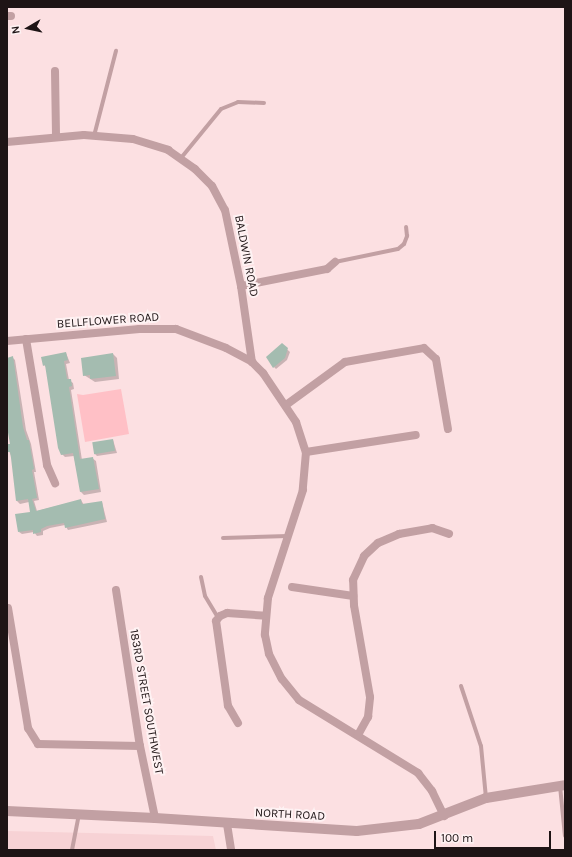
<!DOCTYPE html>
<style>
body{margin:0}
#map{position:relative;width:572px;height:857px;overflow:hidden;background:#fce0e2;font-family:Karla,sans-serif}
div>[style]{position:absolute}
.built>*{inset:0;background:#f7d2d5}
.green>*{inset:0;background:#ffc0c6}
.shadow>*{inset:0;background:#0003}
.building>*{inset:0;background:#a4bcb0;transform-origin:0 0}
.service>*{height:4px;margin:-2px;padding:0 2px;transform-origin:2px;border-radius:2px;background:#c2a0a3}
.minor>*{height:8px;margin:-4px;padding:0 4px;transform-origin:4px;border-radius:4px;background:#c2a0a3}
.tertiary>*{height:10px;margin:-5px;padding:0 5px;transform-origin:5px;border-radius:5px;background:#c2a0a3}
span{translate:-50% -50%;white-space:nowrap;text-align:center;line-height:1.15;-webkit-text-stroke:4px #fef2f3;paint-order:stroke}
.street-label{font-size:12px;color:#1e1415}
.frame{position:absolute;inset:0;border:8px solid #1e1415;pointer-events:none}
.north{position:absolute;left:8px;top:8px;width:40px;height:40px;-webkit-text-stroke:3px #fef2f3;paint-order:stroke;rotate:261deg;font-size:11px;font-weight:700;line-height:16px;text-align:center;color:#1e1415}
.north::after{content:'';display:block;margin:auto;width:14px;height:18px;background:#1e1415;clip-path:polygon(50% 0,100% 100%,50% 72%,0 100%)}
.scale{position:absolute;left:434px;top:831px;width:117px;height:18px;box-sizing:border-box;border:2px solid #1e1415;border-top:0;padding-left:5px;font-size:12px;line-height:14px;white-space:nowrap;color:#1e1415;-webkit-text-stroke:3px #fef2f3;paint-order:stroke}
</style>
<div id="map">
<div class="built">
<div style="clip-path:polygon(7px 831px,213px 836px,216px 850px,7px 850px)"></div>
</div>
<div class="green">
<div style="clip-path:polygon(121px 389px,129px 434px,85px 442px,77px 394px,83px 395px)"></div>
</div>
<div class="shadow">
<div style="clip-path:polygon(282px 345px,290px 352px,287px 360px,276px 369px,274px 367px)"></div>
<div style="clip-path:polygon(66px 353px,70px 363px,66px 364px,69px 380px,73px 383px,74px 389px,71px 390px,82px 460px,92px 458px,96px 461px,101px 492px,84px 495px,81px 492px,74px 456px,65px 457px,62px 454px,47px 368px,44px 365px)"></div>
<div style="clip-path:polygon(113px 354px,117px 358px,119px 379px,95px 382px,84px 375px)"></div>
<div style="clip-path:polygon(13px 358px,15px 360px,26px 430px,31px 444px,36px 472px,34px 472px,39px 500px,34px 501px,37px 511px,81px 500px,84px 505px,102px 502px,107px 522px,68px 530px,65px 525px,50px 528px,43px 531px,43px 535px,37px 536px,34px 532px,22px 534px,19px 532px,31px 512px,29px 502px,20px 504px,17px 501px,12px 458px,7px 446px,11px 444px,7px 423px,7px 359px)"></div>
<div style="clip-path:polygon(113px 440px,117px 453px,97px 456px,95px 454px)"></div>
</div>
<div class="building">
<div style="clip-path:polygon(282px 343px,288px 348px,285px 358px,273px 368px,266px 357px)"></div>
<div style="clip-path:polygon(66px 352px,68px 360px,64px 361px,67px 379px,71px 379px,72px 386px,69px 387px,80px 459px,93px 457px,99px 489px,80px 492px,73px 453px,61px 455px,58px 448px,45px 365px,43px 366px,41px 357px)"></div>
<div style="clip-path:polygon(113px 353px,116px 376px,90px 379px,90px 375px,83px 376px,81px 358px)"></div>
<div style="clip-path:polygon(13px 356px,23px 427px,27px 440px,29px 440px,34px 469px,32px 470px,37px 498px,32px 499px,36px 511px,81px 499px,82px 504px,102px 501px,105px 519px,65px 528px,64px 523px,47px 526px,41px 529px,41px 532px,33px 534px,33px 530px,18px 532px,15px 514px,30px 512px,28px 499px,16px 501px,11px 458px,10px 452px,7px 452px,7px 444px,10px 444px,7px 427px,7px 358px)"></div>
<div style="left:113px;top:439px;width:12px;height:21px;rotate:81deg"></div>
</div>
<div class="service">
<div style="left:94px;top:136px;width:88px;rotate:-75.5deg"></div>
<div style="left:181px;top:158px;width:63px;rotate:-50.8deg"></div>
<div style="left:221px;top:109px;width:18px;rotate:-22deg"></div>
<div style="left:238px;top:102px;width:26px;rotate:2deg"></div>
<div style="left:335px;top:262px;width:64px;rotate:-11.7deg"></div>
<div style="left:398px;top:249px;width:8px;rotate:-40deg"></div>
<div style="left:404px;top:244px;width:9px;rotate:-69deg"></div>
<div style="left:407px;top:236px;width:9px;rotate:-96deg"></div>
<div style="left:223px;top:538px;width:65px;rotate:-1.8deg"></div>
<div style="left:201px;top:577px;width:19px;rotate:78deg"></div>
<div style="left:205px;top:596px;width:26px;rotate:59deg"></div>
<div style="left:461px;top:686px;width:63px;rotate:71.6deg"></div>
<div style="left:481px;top:746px;width:52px;rotate:84.5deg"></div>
<div style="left:560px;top:786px;width:50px;rotate:84.3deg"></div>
<div style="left:72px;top:850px;width:36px;rotate:-79deg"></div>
</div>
<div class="minor">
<div style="left:7px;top:16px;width:4px"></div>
<div style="left:55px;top:71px;width:65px;rotate:89.1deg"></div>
<div style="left:7px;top:142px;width:77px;rotate:-5.2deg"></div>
<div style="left:84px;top:135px;width:49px;rotate:4.7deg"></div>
<div style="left:133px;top:139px;width:37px;rotate:17deg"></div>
<div style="left:168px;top:150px;width:33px;rotate:35deg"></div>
<div style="left:195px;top:169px;width:24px;rotate:45deg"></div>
<div style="left:212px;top:186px;width:27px;rotate:62deg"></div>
<div style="left:225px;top:210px;width:78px;rotate:78.1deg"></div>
<div style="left:241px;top:286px;width:77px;rotate:81.8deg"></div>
<div style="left:241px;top:286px;width:88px;rotate:-11.2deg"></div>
<div style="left:327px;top:269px;width:11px;rotate:-41deg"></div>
<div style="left:26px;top:339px;width:128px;rotate:80.5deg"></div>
<div style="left:47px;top:465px;width:20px;rotate:66deg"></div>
<div style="left:7px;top:341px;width:133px;rotate:-5.2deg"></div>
<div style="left:139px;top:329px;width:37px"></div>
<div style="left:176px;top:329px;width:53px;rotate:20.8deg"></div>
<div style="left:226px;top:348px;width:30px;rotate:28deg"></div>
<div style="left:252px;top:362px;width:16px;rotate:45deg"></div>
<div style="left:263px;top:373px;width:59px;rotate:56deg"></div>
<div style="left:296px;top:422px;width:32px;rotate:72deg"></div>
<div style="left:306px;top:452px;width:38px;rotate:95deg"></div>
<div style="left:303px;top:490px;width:114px;rotate:108deg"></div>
<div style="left:268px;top:598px;width:37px;rotate:95deg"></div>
<div style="left:265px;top:635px;width:19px;rotate:78deg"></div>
<div style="left:269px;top:654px;width:28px;rotate:63deg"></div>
<div style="left:282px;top:679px;width:27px;rotate:51deg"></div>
<div style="left:299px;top:700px;width:140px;rotate:31.5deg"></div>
<div style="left:418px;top:773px;width:23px;rotate:52deg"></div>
<div style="left:432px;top:791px;width:28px;rotate:64deg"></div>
<div style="left:286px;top:405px;width:73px;rotate:-36.1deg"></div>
<div style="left:345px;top:362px;width:80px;rotate:-10deg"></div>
<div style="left:424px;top:348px;width:16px;rotate:43deg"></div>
<div style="left:436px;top:359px;width:71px;rotate:80.3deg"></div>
<div style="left:306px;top:452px;width:111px;rotate:-8.8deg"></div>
<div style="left:292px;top:587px;width:62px;rotate:8.4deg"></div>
<div style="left:116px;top:590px;width:158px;rotate:81.3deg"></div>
<div style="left:140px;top:746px;width:74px;rotate:78.2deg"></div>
<div style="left:8px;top:608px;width:122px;rotate:80.5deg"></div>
<div style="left:28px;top:728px;width:19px;rotate:58deg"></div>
<div style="left:38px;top:744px;width:102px;rotate:1.1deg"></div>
<div style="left:238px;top:723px;width:20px;rotate:-120deg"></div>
<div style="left:228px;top:706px;width:86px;rotate:-98deg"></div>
<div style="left:216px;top:621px;width:6px;rotate:-51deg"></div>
<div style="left:220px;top:616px;width:8px;rotate:-23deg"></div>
<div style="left:227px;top:613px;width:39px;rotate:4deg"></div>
<div style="left:358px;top:735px;width:21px;rotate:-61deg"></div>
<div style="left:368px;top:717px;width:20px;rotate:-84deg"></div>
<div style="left:370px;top:697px;width:93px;rotate:-99.9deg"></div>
<div style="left:354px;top:605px;width:25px;rotate:-92deg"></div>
<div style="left:353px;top:580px;width:26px;rotate:-65deg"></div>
<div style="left:364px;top:556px;width:19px;rotate:-43deg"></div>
<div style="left:378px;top:543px;width:23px;rotate:-23deg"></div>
<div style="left:399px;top:534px;width:34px;rotate:-10deg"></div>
<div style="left:432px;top:528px;width:18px;rotate:19deg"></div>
<div style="left:227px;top:824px;width:26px;rotate:81deg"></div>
</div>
<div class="tertiary">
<div style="left:7px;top:811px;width:148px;rotate:2.7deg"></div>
<div style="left:155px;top:818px;width:202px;rotate:3.7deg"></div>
<div style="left:357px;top:831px;width:62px;rotate:-6.4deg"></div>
<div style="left:419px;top:824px;width:72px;rotate:-21.2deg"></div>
<div style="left:486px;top:798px;width:80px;rotate:-9.3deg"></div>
</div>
<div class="street-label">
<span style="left:246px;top:256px;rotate:79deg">BALDWIN ROAD</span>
<span style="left:108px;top:321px;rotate:-4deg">BELLFLOWER ROAD</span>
<span style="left:146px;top:702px;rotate:80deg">183RD STREET SOUTHWEST</span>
<span style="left:290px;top:815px;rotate:3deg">NORTH ROAD</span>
</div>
<div class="frame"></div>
<div class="north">N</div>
<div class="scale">100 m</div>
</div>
